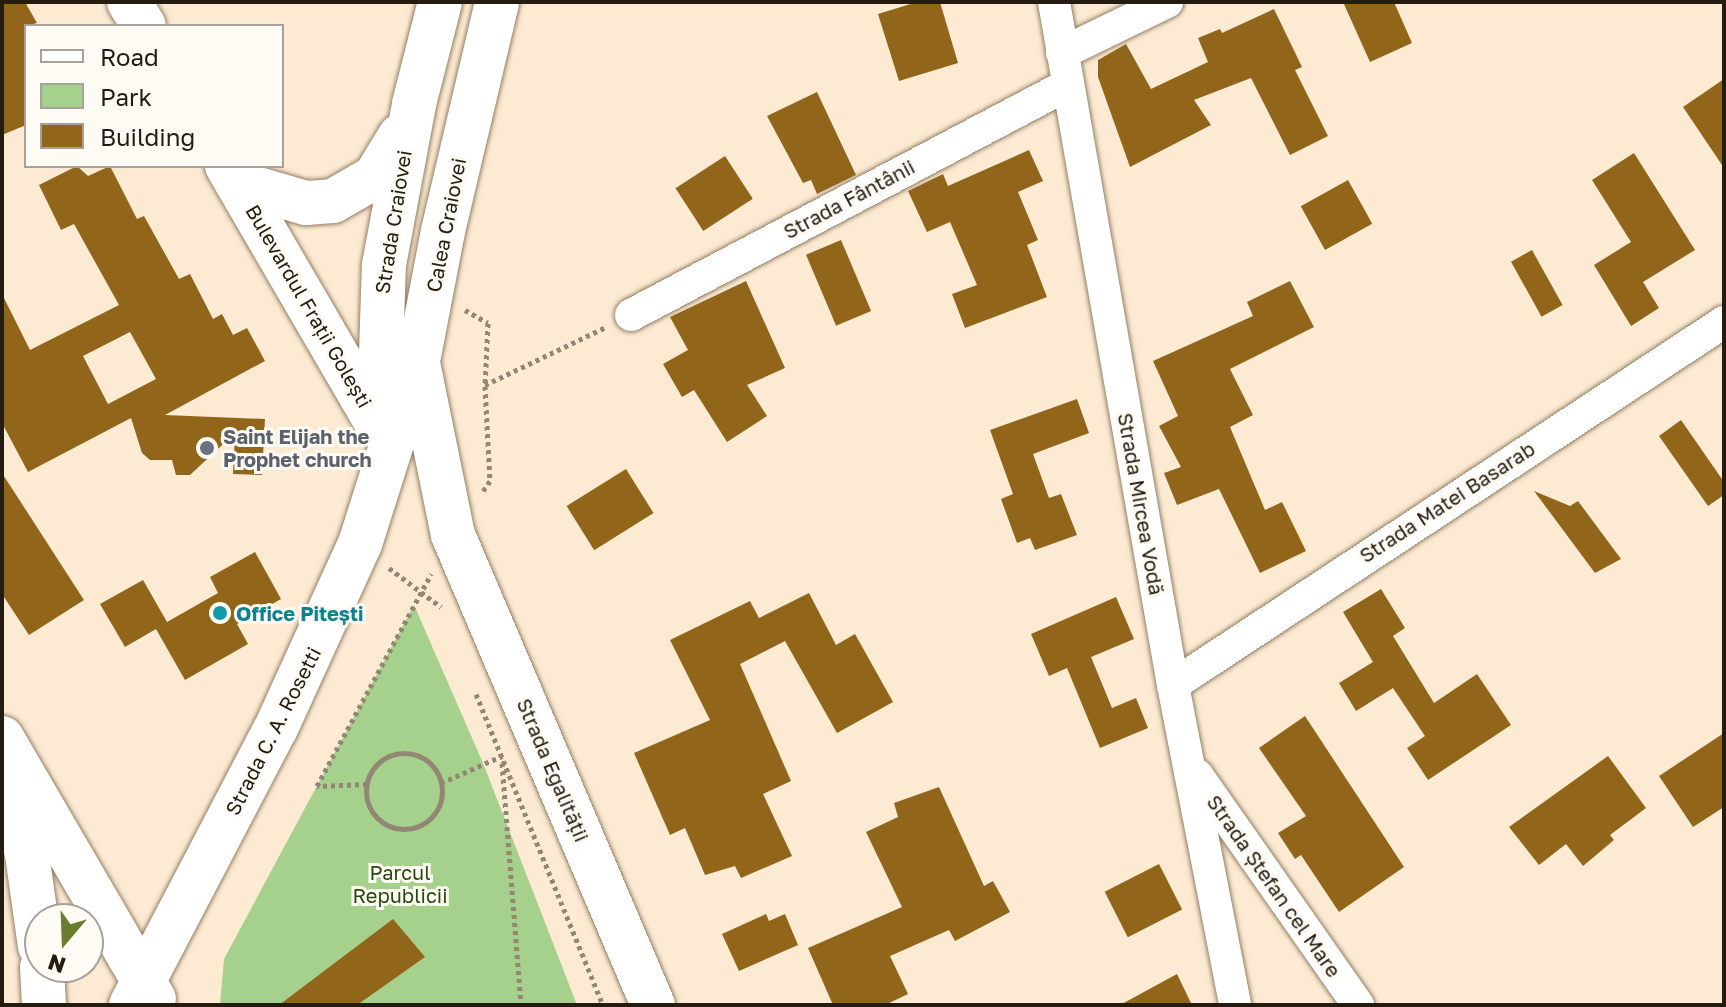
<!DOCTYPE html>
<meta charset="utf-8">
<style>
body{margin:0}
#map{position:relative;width:1726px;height:1007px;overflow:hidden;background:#fcead2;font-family:"Golos Text",sans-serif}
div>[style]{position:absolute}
.green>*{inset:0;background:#a5d18c}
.building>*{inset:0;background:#91661a;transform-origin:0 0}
.path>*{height:5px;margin-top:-2.5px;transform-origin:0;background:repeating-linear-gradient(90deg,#948675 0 4px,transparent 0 8px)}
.path>.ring{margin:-2.5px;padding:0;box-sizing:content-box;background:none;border:5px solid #948675;border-radius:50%}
.roads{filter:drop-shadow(0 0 2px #937f64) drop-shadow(0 0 2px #937f64)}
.street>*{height:32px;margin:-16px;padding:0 16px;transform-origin:16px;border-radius:16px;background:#fff}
.primary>*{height:44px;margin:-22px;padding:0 22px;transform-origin:22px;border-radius:22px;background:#fff}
.dots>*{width:22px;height:22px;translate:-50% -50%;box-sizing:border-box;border:4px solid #fefaf4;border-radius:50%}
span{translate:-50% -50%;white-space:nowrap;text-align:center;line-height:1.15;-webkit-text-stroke:6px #fefaf4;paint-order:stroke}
.street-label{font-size:20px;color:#241c11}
.worship-label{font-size:20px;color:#5b616d;font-weight:700}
.left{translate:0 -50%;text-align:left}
.culture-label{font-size:20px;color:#0d838f;font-weight:700}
.park-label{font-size:20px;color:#26490c}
.frame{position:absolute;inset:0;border:4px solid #241c11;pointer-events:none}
.legend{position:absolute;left:24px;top:24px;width:260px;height:144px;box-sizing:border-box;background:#fefaf4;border:2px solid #a7a199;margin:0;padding:10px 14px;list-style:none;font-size:24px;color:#241c11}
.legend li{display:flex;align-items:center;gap:16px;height:40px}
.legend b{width:40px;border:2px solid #a7a199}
.north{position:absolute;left:24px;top:903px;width:80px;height:80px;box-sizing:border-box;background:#fefaf4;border:2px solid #a7a199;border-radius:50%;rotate:199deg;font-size:22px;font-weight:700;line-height:32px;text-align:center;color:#241c11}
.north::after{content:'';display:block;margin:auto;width:28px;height:36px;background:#6a7d2d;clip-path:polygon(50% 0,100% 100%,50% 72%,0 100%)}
</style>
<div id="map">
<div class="green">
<div style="clip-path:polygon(414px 605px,483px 763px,577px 1005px,220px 1005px,224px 959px)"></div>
</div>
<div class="building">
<div style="clip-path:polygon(2px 2px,25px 2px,37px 23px,26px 26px,26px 125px,2px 135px)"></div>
<div style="clip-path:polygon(917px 2px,940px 2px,958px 63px,899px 81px,878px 14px)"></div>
<div style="clip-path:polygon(1343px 2px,1394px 2px,1412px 43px,1370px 62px)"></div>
<div style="clip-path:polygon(1274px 9px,1302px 67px,1295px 70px,1328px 136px,1290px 155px,1251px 78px,1194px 100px,1211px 125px,1130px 167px,1098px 77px,1098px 60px,1126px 44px,1151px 89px,1208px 62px,1198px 38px,1220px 29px,1222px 33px)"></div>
<div style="clip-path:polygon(1724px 79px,1724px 168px,1683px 107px)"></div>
<div style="clip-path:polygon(817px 92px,856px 175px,817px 194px,811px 180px,803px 183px,767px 116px)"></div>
<div style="clip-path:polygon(1029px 150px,1043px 181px,1018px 192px,1038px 240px,1027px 245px,1047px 297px,965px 328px,952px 294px,977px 285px,950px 222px,927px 232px,908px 191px,943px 174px,948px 186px)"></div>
<div style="clip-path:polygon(1634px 153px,1695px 250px,1643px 282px,1659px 308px,1631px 326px,1594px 265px,1631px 242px,1592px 180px)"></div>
<div style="left:725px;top:156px;width:51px;height:59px;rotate:57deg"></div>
<div style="clip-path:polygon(evenodd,77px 166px,88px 176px,110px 166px,137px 219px,144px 216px,179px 279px,190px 274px,213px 319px,222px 314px,233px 335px,247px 328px,265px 361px,165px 415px,265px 419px,262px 475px,233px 474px,235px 433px,190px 475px,176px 475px,172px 460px,150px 460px,142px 453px,131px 418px,28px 472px,2px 423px,2px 294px,30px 350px,119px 305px,74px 224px,61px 230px,39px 185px,77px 166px,130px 332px,156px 379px,108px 404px,83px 356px,130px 332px)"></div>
<div style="left:1348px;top:180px;width:50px;height:54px;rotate:61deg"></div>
<div style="left:841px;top:240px;width:77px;height:38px;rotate:67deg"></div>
<div style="left:1532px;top:250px;width:63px;height:24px;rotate:61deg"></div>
<div style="clip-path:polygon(746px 281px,785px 368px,747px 385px,767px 416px,727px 442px,694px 390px,682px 397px,663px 364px,688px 350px,670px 317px)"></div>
<div style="clip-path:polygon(1290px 281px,1314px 327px,1230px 369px,1253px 415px,1230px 427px,1265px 510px,1282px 502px,1306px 551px,1260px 573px,1219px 489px,1177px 505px,1164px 473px,1181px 467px,1159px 426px,1178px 416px,1153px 361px,1253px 316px,1247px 302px)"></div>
<div style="clip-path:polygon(1077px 399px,1089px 433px,1033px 454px,1049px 498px,1061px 494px,1077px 535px,1035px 550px,1030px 538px,1017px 543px,1001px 499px,1013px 494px,990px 430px)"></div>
<div style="clip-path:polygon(1681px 420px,1724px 482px,1724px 495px,1708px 506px,1659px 436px)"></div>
<div style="left:626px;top:469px;width:52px;height:70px;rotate:58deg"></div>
<div style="clip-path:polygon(2px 473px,84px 600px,29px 635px,2px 594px)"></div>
<div style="clip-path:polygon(1534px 491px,1570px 506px,1578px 501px,1621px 559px,1595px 573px)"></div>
<div style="clip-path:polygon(255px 552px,281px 599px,237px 624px,248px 644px,185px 680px,156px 629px,125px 647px,100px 604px,143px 580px,167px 622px,218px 593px,210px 577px)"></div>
<div style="clip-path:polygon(1381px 589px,1405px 628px,1393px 636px,1434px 703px,1477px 674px,1511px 725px,1428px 780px,1407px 748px,1425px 736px,1393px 688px,1356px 711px,1339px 683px,1373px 662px,1343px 612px)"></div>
<div style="clip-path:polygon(809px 593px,836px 645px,855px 634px,893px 702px,837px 733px,785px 641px,740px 664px,791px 781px,763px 794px,792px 856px,741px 878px,735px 866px,705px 875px,685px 828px,670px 835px,634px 753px,710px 720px,670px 640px,750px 601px,759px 618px)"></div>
<div style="clip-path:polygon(1116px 597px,1134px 639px,1091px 657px,1112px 708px,1136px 698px,1148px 728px,1100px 748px,1067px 668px,1049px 676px,1031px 634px)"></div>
<div style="clip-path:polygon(1305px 716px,1404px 867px,1339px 912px,1301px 855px,1295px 859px,1278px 833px,1306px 816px,1259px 748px)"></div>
<div style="clip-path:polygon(1724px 733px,1724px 807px,1693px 827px,1659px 776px)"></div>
<div style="clip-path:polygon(1608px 756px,1646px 808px,1610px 835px,1614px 840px,1583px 866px,1566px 844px,1539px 865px,1509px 827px)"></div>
<div style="clip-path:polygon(939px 787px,984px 886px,993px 881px,1010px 912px,955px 941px,949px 930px,890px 956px,908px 994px,885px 1005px,833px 1005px,808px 948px,902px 907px,866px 832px,898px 817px,894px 803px)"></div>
<div style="left:1159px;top:864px;width:51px;height:61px;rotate:63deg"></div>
<div style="clip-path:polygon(766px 914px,769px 921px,785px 914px,798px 945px,739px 971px,722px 934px)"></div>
<div style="clip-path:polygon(393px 919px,425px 957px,357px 1005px,279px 1005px)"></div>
<div style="clip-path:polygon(1177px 974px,1192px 1005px,1120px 1005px)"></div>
</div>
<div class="path">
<div style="left:465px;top:310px;width:26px;rotate:29deg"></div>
<div style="left:488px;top:323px;width:63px;rotate:92.7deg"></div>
<div style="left:485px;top:386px;width:95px;rotate:87deg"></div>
<div style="left:490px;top:481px;width:12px;rotate:125deg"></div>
<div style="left:485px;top:385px;width:134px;rotate:-25.6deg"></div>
<div style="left:389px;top:568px;width:65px;rotate:36.9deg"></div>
<div style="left:476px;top:694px;width:336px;rotate:67.8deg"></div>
<div class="ring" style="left:366px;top:753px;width:71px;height:71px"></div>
<div style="left:502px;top:763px;width:243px;rotate:85.5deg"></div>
<div style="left:441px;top:783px;width:67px;rotate:-23.9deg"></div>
<div style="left:367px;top:784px;width:50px;rotate:177.7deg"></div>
<div style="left:317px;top:786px;width:241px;rotate:-61.7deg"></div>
</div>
<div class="roads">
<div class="street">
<div style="left:1054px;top:2px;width:693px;rotate:80.12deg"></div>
<div style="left:1173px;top:685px;width:326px;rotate:79deg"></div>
<div style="left:1062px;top:53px;width:117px;rotate:-25.9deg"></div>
<div style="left:631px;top:315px;width:494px;rotate:-27.8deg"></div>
<div style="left:1173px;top:685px;width:660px;rotate:-33.38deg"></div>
<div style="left:1197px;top:775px;width:281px;rotate:55deg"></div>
</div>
<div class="primary">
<div style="left:129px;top:2px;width:28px;rotate:58deg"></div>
<div style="left:227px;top:166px;width:298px;rotate:59.8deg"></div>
<div style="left:237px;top:183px;width:72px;rotate:16.2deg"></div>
<div style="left:306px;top:203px;width:27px;rotate:-4deg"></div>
<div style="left:333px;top:201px;width:48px;rotate:-29.7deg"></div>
<div style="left:375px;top:177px;width:48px;rotate:-58.6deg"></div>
<div style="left:419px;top:368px;width:170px;rotate:78.5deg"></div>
<div style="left:453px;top:535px;width:511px;rotate:66.95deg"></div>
<div style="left:389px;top:439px;width:57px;rotate:-99.1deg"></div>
<div style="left:380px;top:383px;width:118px;rotate:-88.1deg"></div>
<div style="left:384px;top:265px;width:164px;rotate:-79.4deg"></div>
<div style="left:414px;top:104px;width:105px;rotate:-75.7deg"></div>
<div style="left:2px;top:738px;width:302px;rotate:59.8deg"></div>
<div style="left:4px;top:773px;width:84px;rotate:74.1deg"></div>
<div style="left:27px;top:854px;width:93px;rotate:82deg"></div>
<div style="left:42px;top:967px;width:38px;rotate:87deg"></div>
<div style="left:131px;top:1005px;width:313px;rotate:-62.4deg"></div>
<div style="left:276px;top:728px;width:202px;rotate:-65.5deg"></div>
<div style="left:360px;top:544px;width:192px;rotate:-72.4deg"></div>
<div style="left:418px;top:361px;width:132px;rotate:-79.1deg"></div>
<div style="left:443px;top:231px;width:235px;rotate:-76.7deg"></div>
</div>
</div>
<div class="dots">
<div style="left:207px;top:448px;background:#6b7280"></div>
<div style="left:220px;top:613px;background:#0f9aa8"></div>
</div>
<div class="street-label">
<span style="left:849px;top:199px;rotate:-28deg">Strada Fântânii</span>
<span style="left:393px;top:222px;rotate:-81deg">Strada Craiovei</span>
<span style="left:446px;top:225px;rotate:-79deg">Calea Craiovei</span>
<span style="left:309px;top:306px;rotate:60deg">Bulevardul Frații Golești</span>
<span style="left:1447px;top:502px;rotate:-33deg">Strada Matei Basarab</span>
<span style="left:1141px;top:504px;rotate:80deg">Strada Mircea Vodă</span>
<span style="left:273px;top:731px;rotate:-63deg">Strada C. A. Rosetti</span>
<span style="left:553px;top:770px;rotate:67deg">Strada Egalității</span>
<span style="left:1274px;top:886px;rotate:55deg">Strada Ștefan cel Mare</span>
</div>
<div class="worship-label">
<span class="left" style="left:223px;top:448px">Saint Elijah the<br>Prophet church</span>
</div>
<div class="culture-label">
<span class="left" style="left:236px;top:613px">Office Pitești</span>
</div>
<div class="park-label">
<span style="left:400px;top:884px">Parcul<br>Republicii</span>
</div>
<div class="frame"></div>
<ul class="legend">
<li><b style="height:10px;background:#fff"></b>Road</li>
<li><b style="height:22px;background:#a5d18c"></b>Park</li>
<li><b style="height:22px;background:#91661a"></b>Building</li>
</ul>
<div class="north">N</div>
</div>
